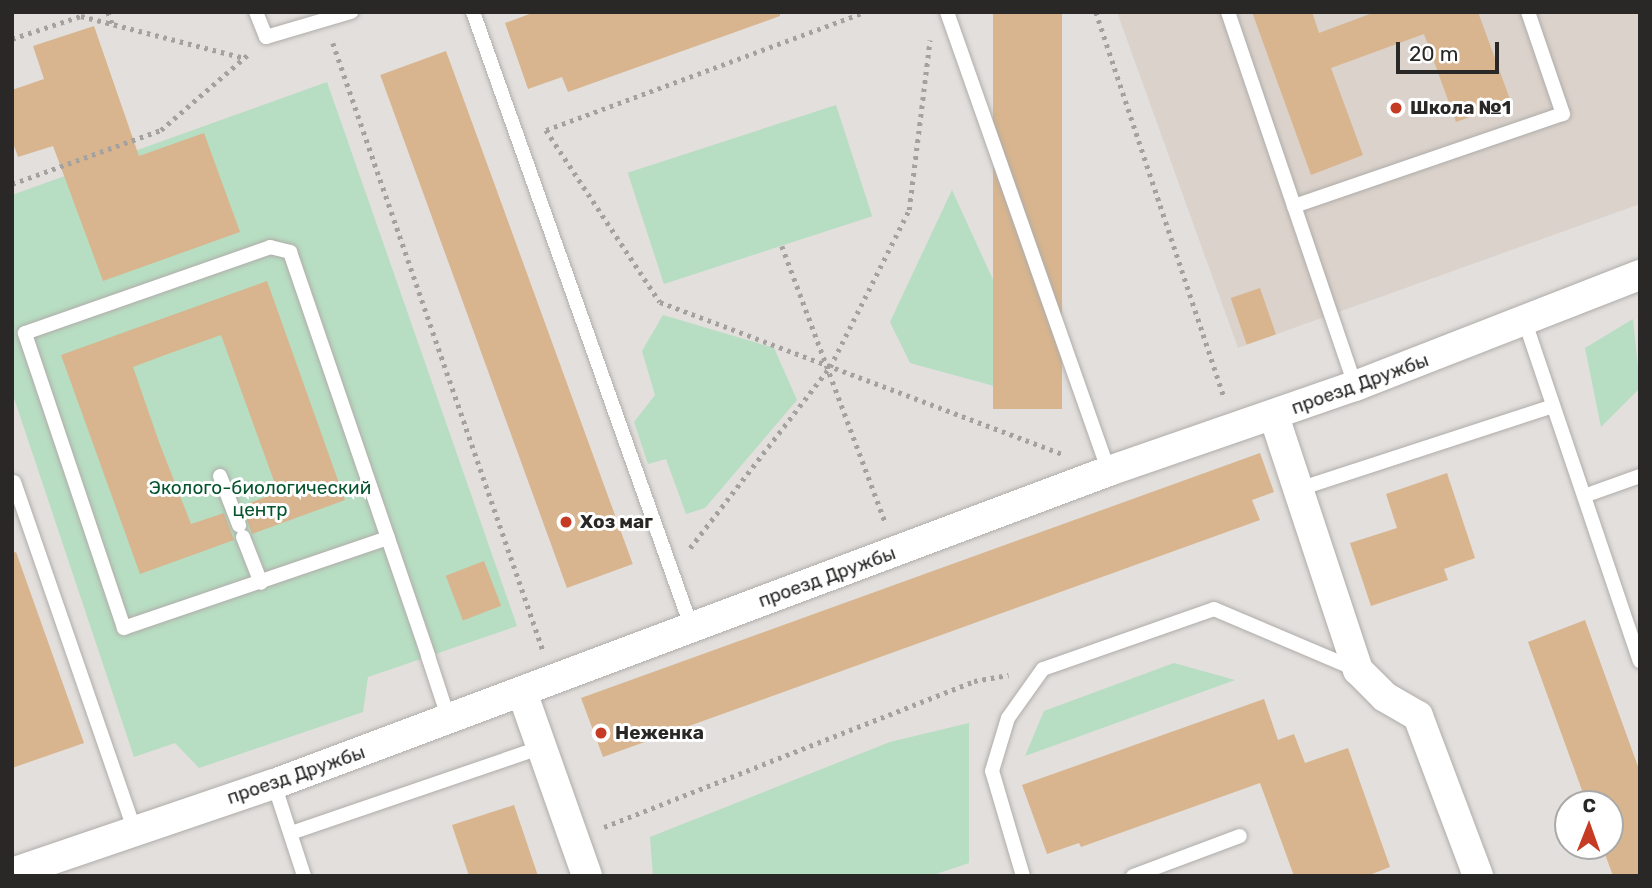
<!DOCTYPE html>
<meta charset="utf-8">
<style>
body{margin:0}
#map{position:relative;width:1652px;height:888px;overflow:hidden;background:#e2dfdc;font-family:Rubik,sans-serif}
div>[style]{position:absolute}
.built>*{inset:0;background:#dbd2cb}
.green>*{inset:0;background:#b7ddc2;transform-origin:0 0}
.building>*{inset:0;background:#d8b58e;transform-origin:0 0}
.path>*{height:4.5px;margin-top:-2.25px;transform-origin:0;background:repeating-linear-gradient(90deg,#a4a19f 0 3.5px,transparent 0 8.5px)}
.roads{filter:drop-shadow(0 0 2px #afaca9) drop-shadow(0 0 2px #afaca9)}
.service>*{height:14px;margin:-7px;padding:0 7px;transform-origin:7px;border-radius:7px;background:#fff}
.minor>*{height:30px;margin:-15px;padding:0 15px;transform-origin:15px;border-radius:15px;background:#fff}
.dots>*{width:19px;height:19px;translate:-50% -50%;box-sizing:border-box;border:4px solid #fff;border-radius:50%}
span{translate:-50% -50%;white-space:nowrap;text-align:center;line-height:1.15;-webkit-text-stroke:6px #fff;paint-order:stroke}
.poi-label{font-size:19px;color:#292827;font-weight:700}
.left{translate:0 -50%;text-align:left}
.street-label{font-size:19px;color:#292827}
.park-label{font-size:19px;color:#06542d}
.frame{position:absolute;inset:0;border:14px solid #292827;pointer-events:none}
.north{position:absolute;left:1554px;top:790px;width:70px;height:70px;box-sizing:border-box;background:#fff;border:2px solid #a9a9a9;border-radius:50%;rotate:1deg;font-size:19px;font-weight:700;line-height:28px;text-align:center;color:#292827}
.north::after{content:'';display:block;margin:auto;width:24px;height:32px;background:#c63b23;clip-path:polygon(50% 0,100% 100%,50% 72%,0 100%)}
.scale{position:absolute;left:1396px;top:42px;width:103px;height:32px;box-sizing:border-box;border:4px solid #292827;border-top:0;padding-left:9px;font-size:21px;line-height:24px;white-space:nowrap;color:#292827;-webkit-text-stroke:5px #fff;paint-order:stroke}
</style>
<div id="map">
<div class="built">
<div style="clip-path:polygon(1117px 12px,1640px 12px,1640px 204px,1238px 348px)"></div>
</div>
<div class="green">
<div style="clip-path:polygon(327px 82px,517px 626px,368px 677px,363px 712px,199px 768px,175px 743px,134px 757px,12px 392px,12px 195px)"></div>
<div style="left:836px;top:105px;width:117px;height:219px;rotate:72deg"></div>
<div style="clip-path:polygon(952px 190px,1032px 365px,1016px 392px,910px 363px,890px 322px)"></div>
<div style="clip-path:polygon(663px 315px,774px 348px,797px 400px,705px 508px,686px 514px,666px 459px,648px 464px,634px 422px,655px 395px,642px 351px)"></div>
<div style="clip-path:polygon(1633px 319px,1640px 388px,1601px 427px,1585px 348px)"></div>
<div style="clip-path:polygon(1174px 663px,1235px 680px,1025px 756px,1044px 711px)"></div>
<div style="clip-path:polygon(969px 723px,969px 863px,930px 876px,653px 876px,650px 837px,890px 742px)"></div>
</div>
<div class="building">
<div style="clip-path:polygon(535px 12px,780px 12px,780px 16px,568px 92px,562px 77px,528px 89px,505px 23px)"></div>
<div style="left:993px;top:12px;width:69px;height:397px"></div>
<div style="clip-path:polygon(1252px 12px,1312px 12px,1319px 33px,1375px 12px,1478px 12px,1511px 102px,1456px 122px,1424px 34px,1331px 68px,1363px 155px,1311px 175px)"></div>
<div style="clip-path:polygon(94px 26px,139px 156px,204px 133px,240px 232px,103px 281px,53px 146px,18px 157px,12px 140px,12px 90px,44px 79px,33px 46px)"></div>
<div style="left:446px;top:51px;width:546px;height:70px;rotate:70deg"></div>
<div style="clip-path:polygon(267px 281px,345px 500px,252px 534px,242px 506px,278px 492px,221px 335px,165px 355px,133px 367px,159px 442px,191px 524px,224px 513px,234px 540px,140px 574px,61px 355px)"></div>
<div style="left:1260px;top:288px;width:49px;height:31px;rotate:71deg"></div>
<div style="clip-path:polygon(1260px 453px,1274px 492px,1252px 500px,1260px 520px,603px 757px,581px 698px)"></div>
<div style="clip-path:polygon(1447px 473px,1475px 558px,1444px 569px,1448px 580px,1371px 606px,1350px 543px,1397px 528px,1386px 494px)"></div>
<div style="clip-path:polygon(16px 552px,84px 743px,12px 768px,12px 553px)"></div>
<div style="left:484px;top:561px;width:48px;height:41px;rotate:69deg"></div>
<div style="clip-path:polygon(1585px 620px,1640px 772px,1640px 876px,1613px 876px,1602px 846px,1610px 846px,1610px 804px,1587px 804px,1528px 642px)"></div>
<div style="clip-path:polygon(1264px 699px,1278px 740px,1294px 734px,1305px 763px,1348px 748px,1390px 867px,1367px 876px,1294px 876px,1260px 783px,1081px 847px,1079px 843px,1047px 854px,1022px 785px)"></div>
<div style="clip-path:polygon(514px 805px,538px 876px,469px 876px,452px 825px)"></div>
</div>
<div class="path">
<div style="left:108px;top:12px;width:12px;rotate:70deg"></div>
<div style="left:1096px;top:12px;width:406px;rotate:71.6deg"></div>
<div style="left:12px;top:39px;width:73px;rotate:-18.4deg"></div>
<div style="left:81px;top:16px;width:168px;rotate:14.4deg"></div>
<div style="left:333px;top:43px;width:642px;rotate:70.92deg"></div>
<div style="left:546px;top:130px;width:206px;rotate:56.5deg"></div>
<div style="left:660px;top:302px;width:430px;rotate:20.7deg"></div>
<div style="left:546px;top:130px;width:340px;rotate:-20.3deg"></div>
<div style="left:12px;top:184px;width:158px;rotate:-19.9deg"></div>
<div style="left:161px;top:130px;width:118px;rotate:-40.9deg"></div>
<div style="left:782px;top:246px;width:294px;rotate:69.5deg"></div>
<div style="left:690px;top:548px;width:229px;rotate:-52.3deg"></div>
<div style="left:830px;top:367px;width:176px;rotate:-63.3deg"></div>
<div style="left:909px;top:210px;width:171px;rotate:-83deg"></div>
<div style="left:604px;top:827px;width:398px;rotate:-21.5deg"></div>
<div style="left:974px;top:681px;width:35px;rotate:-10deg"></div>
</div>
<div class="roads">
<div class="service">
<div style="left:256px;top:12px;width:27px;rotate:68deg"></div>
<div style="left:266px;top:37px;width:89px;rotate:-16.4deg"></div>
<div style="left:473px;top:12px;width:652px;rotate:70.45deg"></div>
<div style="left:947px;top:12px;width:487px;rotate:70.6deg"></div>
<div style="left:1228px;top:12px;width:395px;rotate:71.2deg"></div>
<div style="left:1294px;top:206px;width:284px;rotate:-18.9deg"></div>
<div style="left:1563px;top:114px;width:108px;rotate:-108.9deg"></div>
<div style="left:1525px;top:322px;width:358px;rotate:71.3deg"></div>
<div style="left:220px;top:476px;width:53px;rotate:68.8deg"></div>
<div style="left:14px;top:482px;width:367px;rotate:70.9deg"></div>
<div style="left:1299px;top:489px;width:267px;rotate:-18.1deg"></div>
<div style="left:1584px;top:496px;width:59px;rotate:-19.7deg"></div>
<div style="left:243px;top:537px;width:49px;rotate:68.6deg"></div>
<div style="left:388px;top:538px;width:279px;rotate:161.2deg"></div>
<div style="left:124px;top:628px;width:311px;rotate:-108.6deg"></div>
<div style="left:25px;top:333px;width:260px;rotate:-19.3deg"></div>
<div style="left:270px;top:247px;width:21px;rotate:14deg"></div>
<div style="left:290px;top:252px;width:427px;rotate:71.1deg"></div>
<div style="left:428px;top:656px;width:67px;rotate:71.8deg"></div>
<div style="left:274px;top:784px;width:97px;rotate:71.9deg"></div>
<div style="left:291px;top:833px;width:265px;rotate:-18.9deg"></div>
<div style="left:1023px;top:876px;width:109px;rotate:-106.4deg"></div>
<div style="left:992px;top:771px;width:55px;rotate:-73.2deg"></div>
<div style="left:1008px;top:718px;width:60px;rotate:-54.5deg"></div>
<div style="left:1043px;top:669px;width:181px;rotate:-19.3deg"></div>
<div style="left:1214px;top:609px;width:156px;rotate:23deg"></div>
<div style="left:1133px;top:876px;width:114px;rotate:-20.5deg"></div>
</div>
<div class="minor">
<div style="left:1274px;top:416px;width:268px;rotate:71.7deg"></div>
<div style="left:1358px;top:670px;width:38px;rotate:45deg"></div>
<div style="left:1385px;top:697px;width:38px;rotate:30deg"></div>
<div style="left:1418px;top:716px;width:171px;rotate:69.4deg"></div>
<div style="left:522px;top:692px;width:195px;rotate:70.5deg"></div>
<div style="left:12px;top:873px;width:277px;rotate:-18.8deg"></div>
<div style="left:274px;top:784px;width:892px;rotate:-20.55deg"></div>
<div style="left:1109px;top:471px;width:260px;rotate:-19.1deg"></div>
<div style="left:1355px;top:386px;width:306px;rotate:-21.3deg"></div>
</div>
</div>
<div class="dots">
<div style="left:1396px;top:108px;background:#c63b23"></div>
<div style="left:566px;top:522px;background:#c63b23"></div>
<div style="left:601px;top:733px;background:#c63b23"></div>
</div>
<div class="poi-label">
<span class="left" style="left:1410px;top:108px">Школа №1</span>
<span class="left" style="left:580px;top:522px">Хоз маг</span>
<span class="left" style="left:615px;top:733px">Неженка</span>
</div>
<div class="street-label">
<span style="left:1360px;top:384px;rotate:-20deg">проезд Дружбы</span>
<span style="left:827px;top:577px;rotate:-20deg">проезд Дружбы</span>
<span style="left:296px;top:775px;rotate:-19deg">проезд Дружбы</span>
</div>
<div class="park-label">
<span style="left:260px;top:499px">Эколого-биологический<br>центр</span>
</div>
<div class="frame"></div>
<div class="north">С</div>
<div class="scale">20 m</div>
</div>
